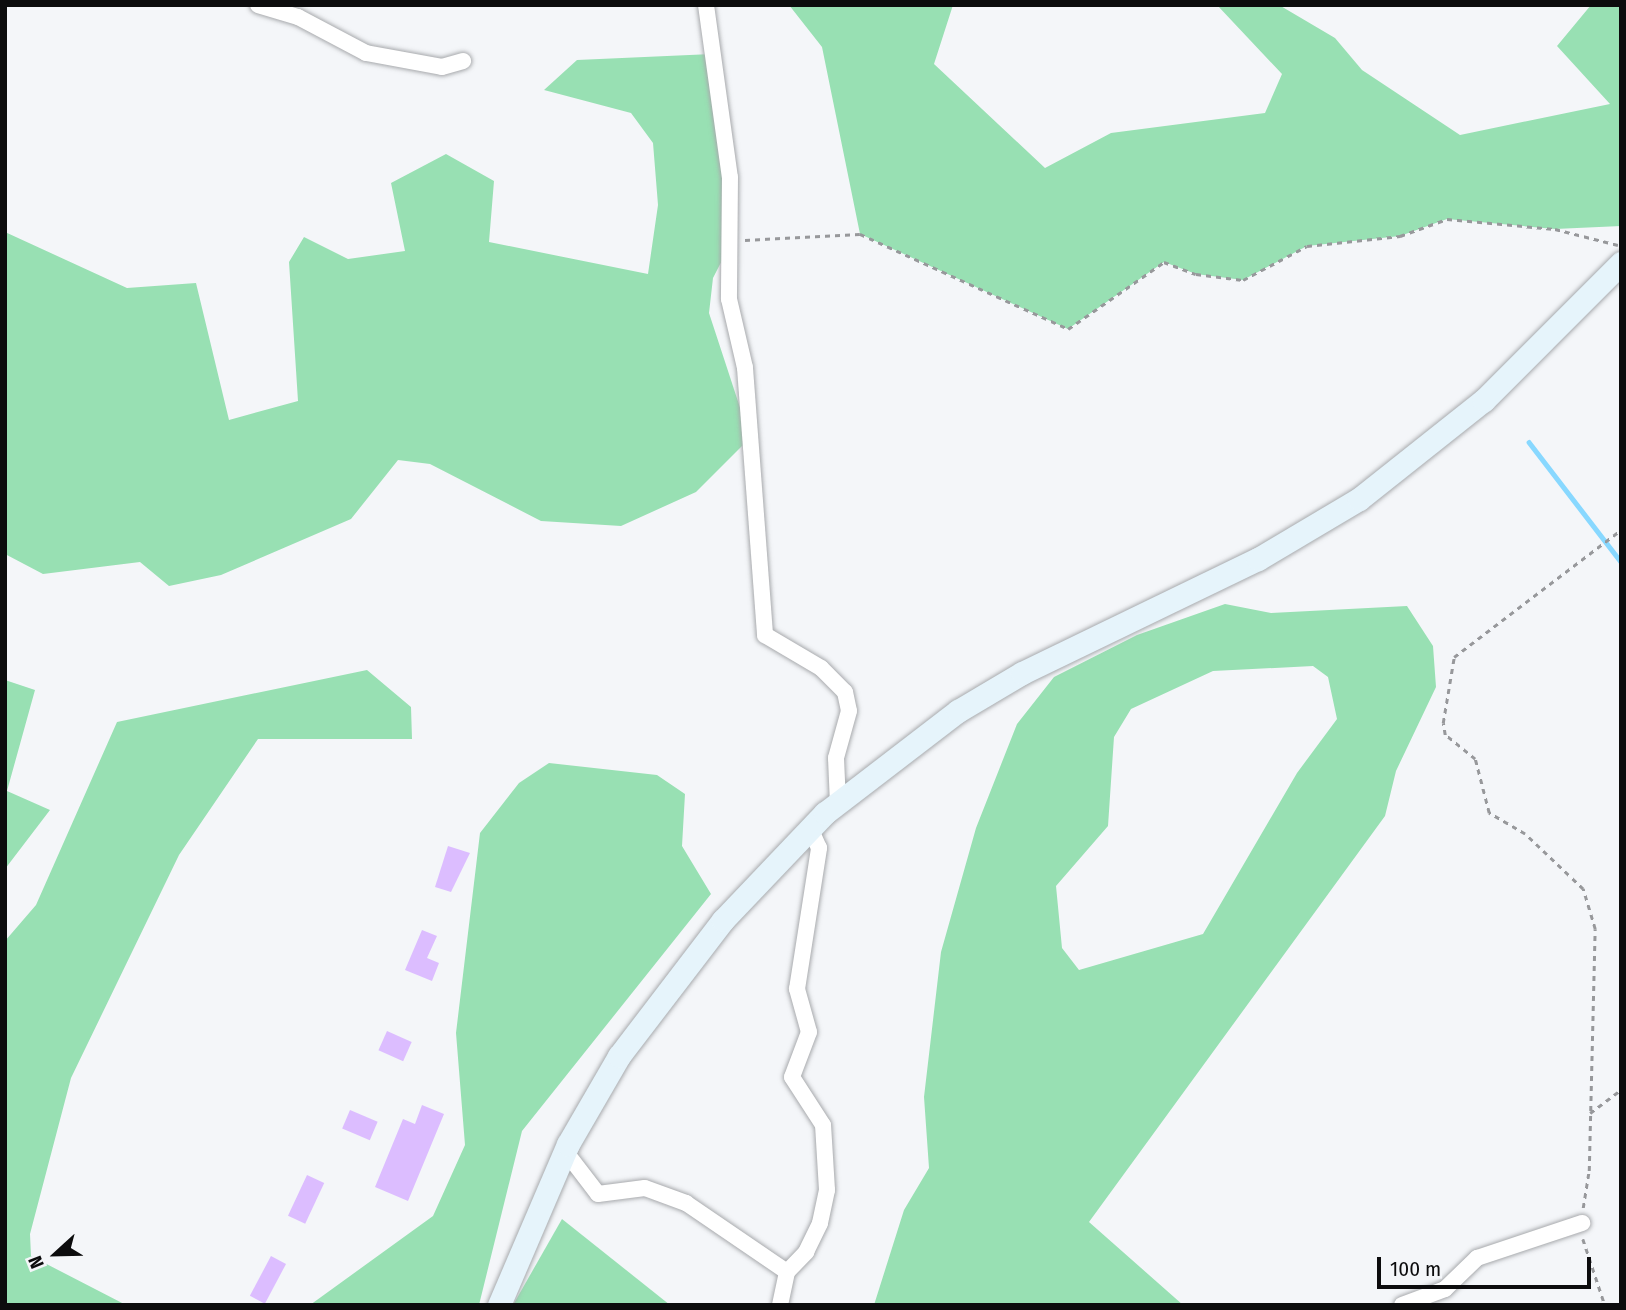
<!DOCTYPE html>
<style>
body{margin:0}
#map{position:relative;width:1626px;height:1310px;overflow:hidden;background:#f4f6f9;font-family:"Fira Sans Condensed",sans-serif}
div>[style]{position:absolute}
.green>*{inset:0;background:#98e0b3}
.stream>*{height:4.5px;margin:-2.25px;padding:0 2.25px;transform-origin:2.25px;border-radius:2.25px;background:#88d8ff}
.building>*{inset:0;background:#dcbdff;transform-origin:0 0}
.path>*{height:2.5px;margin-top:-1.25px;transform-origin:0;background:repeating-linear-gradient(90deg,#97989b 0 5px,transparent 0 10px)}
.roads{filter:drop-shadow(0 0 2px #a8aaad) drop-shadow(0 0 2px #a8aaad)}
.street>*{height:16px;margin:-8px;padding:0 8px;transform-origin:8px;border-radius:8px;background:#fff}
.secondary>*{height:23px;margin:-11.5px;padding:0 11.5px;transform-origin:11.5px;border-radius:11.5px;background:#e6f4fb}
span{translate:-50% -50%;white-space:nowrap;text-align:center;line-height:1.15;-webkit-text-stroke:5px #f4f6f9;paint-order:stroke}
.frame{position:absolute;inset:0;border:7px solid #0c0c0d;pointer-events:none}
.north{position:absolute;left:21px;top:1219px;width:70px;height:70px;-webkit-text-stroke:5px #f4f6f9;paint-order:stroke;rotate:248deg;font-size:19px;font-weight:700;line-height:28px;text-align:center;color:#0c0c0d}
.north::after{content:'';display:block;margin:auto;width:24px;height:32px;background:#0c0c0d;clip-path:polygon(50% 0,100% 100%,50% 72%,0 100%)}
.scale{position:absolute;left:1377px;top:1257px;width:214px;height:32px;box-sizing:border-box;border:4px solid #0c0c0d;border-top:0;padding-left:9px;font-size:21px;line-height:24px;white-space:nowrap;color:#0c0c0d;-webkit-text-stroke:5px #f4f6f9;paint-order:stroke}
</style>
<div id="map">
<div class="green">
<div style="clip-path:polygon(789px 5px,953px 5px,934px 64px,1045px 168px,1111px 133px,1265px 113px,1282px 74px,1217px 5px,1279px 5px,1335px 38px,1362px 70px,1460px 135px,1610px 104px,1557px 46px,1591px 5px,1621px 5px,1621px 226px,1555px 229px,1447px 219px,1400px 236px,1307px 246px,1243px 280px,1196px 274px,1164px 262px,1068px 329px,860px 234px,822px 47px)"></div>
<div style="clip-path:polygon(712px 54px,732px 241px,713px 278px,709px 313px,750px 438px,696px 492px,621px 526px,541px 521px,430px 464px,398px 460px,351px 519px,221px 575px,169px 586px,140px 562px,43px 574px,5px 554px,5px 232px,127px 288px,196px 283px,229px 420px,298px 401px,289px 262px,304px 237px,348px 259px,405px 251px,391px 183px,446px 154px,494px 181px,489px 242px,648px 274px,658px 205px,653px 143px,631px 113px,544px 90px,577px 60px)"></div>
<div style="clip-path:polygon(evenodd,1225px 604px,1271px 613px,1407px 606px,1433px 646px,1436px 687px,1396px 771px,1385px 816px,1089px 1222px,1183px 1305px,874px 1305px,904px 1210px,929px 1168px,924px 1097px,941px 952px,976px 828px,1017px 724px,1054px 677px,1137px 635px,1225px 604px,1313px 666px,1328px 677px,1337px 719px,1297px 773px,1203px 934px,1079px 970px,1062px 948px,1056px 886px,1108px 826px,1114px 737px,1131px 709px,1213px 671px,1313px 666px)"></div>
<div style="clip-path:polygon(367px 670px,411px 707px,412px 739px,258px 739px,179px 855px,71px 1078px,30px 1234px,31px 1256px,126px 1305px,5px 1305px,5px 941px,36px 905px,117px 722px)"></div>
<div style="clip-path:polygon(5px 680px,35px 690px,7px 791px,50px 810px,5px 869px)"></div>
<div style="clip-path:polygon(549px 763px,657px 775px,685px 794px,682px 846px,711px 894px,522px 1131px,479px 1305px,310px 1305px,433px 1216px,465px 1145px,456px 1033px,480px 833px,519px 783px)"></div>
<div style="clip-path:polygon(562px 1219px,670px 1305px,513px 1305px)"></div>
</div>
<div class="stream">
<div style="left:1529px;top:442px;width:151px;rotate:52.5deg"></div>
</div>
<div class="building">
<div style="clip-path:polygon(448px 846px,470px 853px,451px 892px,435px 887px)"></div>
<div style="clip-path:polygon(422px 930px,437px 936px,427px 958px,439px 963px,432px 981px,405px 970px)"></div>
<div style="left:387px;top:1031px;width:27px;height:21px;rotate:24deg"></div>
<div style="clip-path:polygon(422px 1105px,444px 1114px,408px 1201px,375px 1187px,403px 1119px,415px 1124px)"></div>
<div style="left:350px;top:1110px;width:30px;height:20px;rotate:23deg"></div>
<div style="left:307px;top:1175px;width:19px;height:45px;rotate:25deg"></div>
<div style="left:271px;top:1256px;width:17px;height:45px;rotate:28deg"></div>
</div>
<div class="path">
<div style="left:745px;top:240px;width:115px;rotate:-3deg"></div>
<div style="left:860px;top:234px;width:229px;rotate:24.5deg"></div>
<div style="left:1068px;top:329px;width:117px;rotate:-34.9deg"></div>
<div style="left:1164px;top:262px;width:34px;rotate:21deg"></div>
<div style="left:1196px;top:274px;width:47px;rotate:7.3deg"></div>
<div style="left:1243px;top:280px;width:72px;rotate:-28deg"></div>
<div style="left:1307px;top:246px;width:94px;rotate:-6.1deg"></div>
<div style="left:1400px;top:236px;width:50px;rotate:-19.9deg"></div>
<div style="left:1447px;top:219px;width:108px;rotate:5.3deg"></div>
<div style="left:1555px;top:229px;width:65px;rotate:14.3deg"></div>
<div style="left:1590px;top:1113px;width:39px;rotate:-37deg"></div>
<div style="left:1583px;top:1208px;width:37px;rotate:-81deg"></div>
<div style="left:1589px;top:1171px;width:242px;rotate:-88.6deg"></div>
<div style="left:1595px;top:929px;width:42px;rotate:-106.7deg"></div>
<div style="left:1583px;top:889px;width:80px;rotate:-136.5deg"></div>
<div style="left:1525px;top:834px;width:42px;rotate:-149.7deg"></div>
<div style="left:1489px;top:813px;width:56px;rotate:-104.5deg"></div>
<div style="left:1475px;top:759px;width:38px;rotate:-141deg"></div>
<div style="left:1445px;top:735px;width:12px;rotate:-99deg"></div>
<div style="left:1443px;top:723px;width:67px;rotate:-80.5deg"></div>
<div style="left:1454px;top:657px;width:210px;rotate:-37.3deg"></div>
<div style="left:1583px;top:1239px;width:70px;rotate:71.6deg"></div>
</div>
<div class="roads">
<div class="street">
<div style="left:258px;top:5px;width:42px;rotate:16.7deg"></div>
<div style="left:298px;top:17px;width:77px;rotate:27.9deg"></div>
<div style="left:366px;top:53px;width:77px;rotate:10.4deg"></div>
<div style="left:442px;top:67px;width:22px;rotate:-16deg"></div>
<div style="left:706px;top:5px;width:174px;rotate:82.1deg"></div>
<div style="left:730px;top:177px;width:122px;rotate:90.5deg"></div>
<div style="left:729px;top:299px;width:71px;rotate:76.9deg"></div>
<div style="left:745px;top:368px;width:268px;rotate:85.7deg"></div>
<div style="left:765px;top:635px;width:65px;rotate:30.5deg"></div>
<div style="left:821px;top:668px;width:34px;rotate:45deg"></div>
<div style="left:845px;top:692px;width:19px;rotate:78deg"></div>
<div style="left:849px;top:711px;width:49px;rotate:105.5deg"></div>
<div style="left:836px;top:758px;width:45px;rotate:87.5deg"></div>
<div style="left:565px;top:1151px;width:54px;rotate:52.5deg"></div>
<div style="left:598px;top:1194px;width:47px;rotate:-7.3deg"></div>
<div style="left:645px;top:1188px;width:44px;rotate:20.1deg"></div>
<div style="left:686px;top:1203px;width:122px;rotate:34.3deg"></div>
<div style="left:780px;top:1305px;width:34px;rotate:-78deg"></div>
<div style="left:787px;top:1272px;width:28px;rotate:-46deg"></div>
<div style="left:806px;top:1252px;width:32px;rotate:-64deg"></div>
<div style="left:820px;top:1223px;width:34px;rotate:-78deg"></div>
<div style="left:827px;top:1190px;width:65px;rotate:-93.5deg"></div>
<div style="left:823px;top:1125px;width:57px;rotate:-122.9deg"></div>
<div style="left:792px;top:1077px;width:48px;rotate:-69.3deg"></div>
<div style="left:809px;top:1032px;width:45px;rotate:-105.6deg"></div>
<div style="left:797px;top:989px;width:143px;rotate:-81.1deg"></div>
<div style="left:819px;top:848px;width:22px;rotate:-114deg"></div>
<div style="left:1402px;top:1305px;width:46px;rotate:-20.4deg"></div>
<div style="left:1445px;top:1289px;width:45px;rotate:-44.1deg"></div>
<div style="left:1477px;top:1258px;width:111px;rotate:-18.4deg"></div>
</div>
<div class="secondary">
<div style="left:499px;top:1305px;width:175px;rotate:-66.8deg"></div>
<div style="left:568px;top:1144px;width:102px;rotate:-59.9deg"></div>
<div style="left:619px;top:1056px;width:171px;rotate:-52.6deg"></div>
<div style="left:723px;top:920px;width:148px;rotate:-46.4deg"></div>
<div style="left:825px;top:813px;width:168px;rotate:-37.5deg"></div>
<div style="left:958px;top:711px;width:74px;rotate:-30.7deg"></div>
<div style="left:1022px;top:673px;width:262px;rotate:-25.8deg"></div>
<div style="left:1258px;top:559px;width:117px;rotate:-30.7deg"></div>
<div style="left:1359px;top:499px;width:159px;rotate:-38.4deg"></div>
<div style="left:1484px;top:400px;width:194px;rotate:-45deg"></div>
</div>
</div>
<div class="frame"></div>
<div class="north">N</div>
<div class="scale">100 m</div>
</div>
